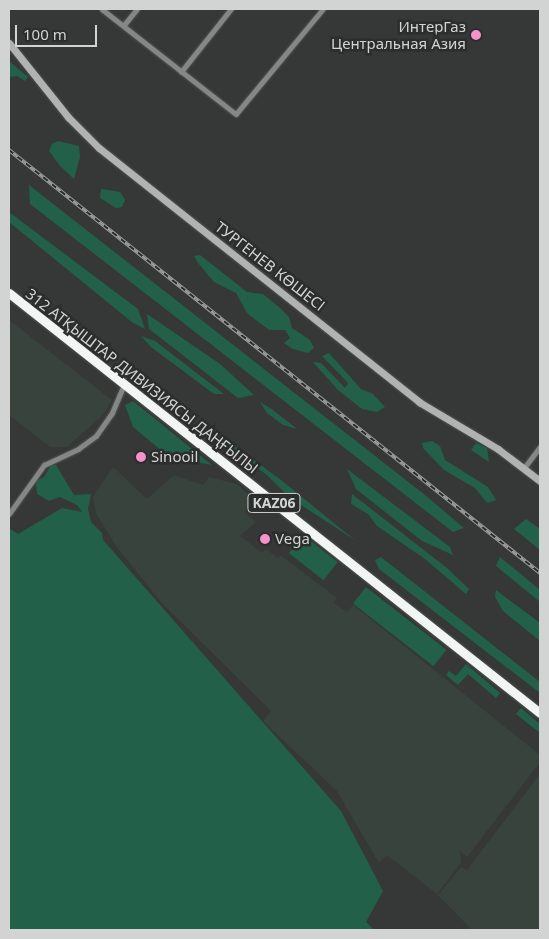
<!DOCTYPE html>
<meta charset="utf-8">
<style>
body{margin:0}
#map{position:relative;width:549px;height:939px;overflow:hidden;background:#353836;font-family:"Noto Sans",sans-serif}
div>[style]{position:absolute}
.built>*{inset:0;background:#39433e}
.green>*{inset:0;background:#226049;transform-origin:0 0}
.roads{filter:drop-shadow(0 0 1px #515452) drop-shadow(0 0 1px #515452)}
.street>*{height:4.5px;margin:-2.25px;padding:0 2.25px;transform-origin:2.25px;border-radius:2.25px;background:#858686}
.secondary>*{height:7px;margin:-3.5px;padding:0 3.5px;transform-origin:3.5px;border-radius:3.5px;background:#b0b3b2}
.highway>*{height:9px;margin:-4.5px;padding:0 4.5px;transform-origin:4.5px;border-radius:4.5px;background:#f1f5f3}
.rail>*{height:4px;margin-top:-2px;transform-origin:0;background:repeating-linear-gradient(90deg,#2b2e2c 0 5.5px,#9b9e9c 0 11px);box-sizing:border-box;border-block:1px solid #9b9e9c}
.dots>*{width:14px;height:14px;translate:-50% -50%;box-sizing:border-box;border:2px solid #2b2e2c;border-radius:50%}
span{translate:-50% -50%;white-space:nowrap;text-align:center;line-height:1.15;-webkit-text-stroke:5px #2b2e2c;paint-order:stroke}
.shield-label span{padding:1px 4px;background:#2b2e2c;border:1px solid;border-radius:4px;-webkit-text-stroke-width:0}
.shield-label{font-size:14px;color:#d2d4d3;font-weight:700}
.poi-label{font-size:15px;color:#d2d4d3}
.right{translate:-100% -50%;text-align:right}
.left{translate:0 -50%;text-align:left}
.street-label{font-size:15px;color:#d2d4d3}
.frame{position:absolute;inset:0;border:10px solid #d2d4d3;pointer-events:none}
.scale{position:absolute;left:15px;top:25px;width:82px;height:22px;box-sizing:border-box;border:2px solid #d2d4d3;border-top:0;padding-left:6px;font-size:15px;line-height:18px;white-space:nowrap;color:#d2d4d3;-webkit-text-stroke:4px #2b2e2c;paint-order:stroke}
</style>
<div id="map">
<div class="built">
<div style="clip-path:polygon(9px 320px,112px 400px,104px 414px,67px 447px,50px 447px,9px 415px)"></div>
<div style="clip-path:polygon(113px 467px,147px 499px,174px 475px,203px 485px,209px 477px,237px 484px,254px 500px,244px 512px,256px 522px,240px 536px,262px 553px,266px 549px,278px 558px,280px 555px,337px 598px,334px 603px,347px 612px,353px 605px,540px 755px,540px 762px,467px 857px,460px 851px,461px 863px,437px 894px,387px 855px,379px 863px,337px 791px,263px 721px,271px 711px,162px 603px,116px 546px,96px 513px,93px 497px)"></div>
<div style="clip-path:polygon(540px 774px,540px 930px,472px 930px,438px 895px,461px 867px,467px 870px)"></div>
</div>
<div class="green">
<div style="clip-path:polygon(9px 61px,28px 77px,25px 81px,17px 76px,9px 77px)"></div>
<div style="clip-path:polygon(58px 141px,79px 146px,80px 157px,74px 179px,60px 166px,49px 151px,52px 144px)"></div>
<div style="clip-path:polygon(29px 185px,425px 495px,464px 528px,453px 532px,30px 204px)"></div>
<div style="clip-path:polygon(101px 189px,120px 192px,125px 200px,122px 207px,116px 208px,100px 198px)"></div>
<div style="clip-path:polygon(9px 212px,138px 309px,145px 329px,133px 323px,9px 222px)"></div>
<div style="clip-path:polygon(200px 255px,247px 292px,263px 294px,280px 308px,289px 317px,292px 328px,310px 340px,314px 348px,308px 353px,293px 349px,284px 343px,290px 338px,285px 330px,269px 330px,247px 313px,236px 293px,214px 282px,198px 263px,194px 256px)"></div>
<div style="clip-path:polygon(147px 314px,220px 364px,254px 395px,238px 398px,149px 329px)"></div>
<div style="clip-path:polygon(141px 336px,155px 341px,224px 394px,214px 394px,151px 347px)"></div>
<div style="clip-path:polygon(329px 353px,361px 389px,373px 394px,385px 407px,377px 412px,362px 409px,338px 390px,313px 362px,321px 363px,345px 388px,348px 383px,322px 356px)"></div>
<div style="clip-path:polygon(133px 401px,212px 465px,169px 457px,133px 427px,125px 405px)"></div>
<div style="clip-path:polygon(260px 402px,273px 410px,297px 429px,283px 425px,267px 413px)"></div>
<div style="clip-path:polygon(208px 426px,281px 480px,356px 541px,289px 497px,267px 475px,209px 433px)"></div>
<div style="clip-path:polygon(432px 441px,440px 446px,445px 460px,488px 487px,496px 500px,487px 503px,475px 488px,444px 470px,423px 448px,422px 443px)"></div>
<div style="clip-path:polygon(476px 443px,487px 448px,489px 462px,471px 450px)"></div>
<div style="clip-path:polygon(51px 465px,56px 465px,74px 495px,91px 494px,88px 509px,91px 522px,102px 533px,103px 540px,341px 811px,383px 891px,366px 922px,374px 930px,9px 930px,9px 528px,18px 534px,62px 508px,82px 512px,77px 505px,60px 497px,49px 501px,37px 494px,36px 481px,44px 477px)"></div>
<div style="clip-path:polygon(347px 469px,450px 547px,453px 555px,422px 541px,356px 489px)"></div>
<div style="clip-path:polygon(352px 494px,447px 568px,469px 589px,466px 594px,425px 559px,377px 526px,368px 514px,351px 504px)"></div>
<div style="clip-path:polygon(526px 519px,540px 529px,540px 550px,514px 529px)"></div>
<div style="left:303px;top:535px;width:44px;height:23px;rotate:38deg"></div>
<div style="clip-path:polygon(381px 557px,540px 682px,540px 693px,379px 569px,375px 560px)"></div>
<div style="clip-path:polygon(500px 557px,540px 590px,540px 602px,496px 566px)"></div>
<div style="left:366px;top:587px;width:102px;height:21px;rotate:38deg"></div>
<div style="clip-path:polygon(496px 590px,540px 623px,540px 641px,503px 611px,495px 597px)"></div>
<div style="clip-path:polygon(466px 664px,500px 693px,496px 698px,468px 674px,458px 685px,446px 675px,449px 671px,456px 676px)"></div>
<div style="clip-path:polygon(521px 708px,540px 724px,540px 733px,516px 714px)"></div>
</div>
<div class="roads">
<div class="street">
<div style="left:102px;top:9px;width:170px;rotate:38.1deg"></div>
<div style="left:236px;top:114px;width:136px;rotate:-50.4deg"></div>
<div style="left:124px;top:25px;width:21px;rotate:-51deg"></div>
<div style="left:181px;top:72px;width:80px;rotate:-51.6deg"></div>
<div style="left:524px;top:468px;width:26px;rotate:-53deg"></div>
<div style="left:9px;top:514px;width:60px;rotate:-54.5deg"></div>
<div style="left:44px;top:465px;width:38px;rotate:-25deg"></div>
<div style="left:78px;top:449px;width:22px;rotate:-36deg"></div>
<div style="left:96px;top:436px;width:28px;rotate:-55deg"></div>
<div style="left:112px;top:413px;width:30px;rotate:-67deg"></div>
</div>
<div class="secondary">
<div style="left:9px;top:43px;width:95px;rotate:51.4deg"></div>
<div style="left:68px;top:117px;width:44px;rotate:45deg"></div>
<div style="left:99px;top:148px;width:409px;rotate:38.4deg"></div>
<div style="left:419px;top:402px;width:92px;rotate:30.7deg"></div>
<div style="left:498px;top:449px;width:53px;rotate:37.3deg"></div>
</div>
<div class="highway">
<div style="left:9px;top:293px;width:677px;rotate:38.34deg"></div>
</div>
</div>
<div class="rail">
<div style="left:9px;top:150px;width:679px;rotate:38.54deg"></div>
</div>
<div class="dots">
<div style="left:476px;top:35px;background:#f890cb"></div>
<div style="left:141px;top:457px;background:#f890cb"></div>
<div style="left:265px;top:539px;background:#f890cb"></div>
</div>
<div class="shield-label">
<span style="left:274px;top:503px">KАZ06</span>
</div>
<div class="poi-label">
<span class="right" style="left:466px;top:35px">ИнтерГаз<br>Центральная Азия</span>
<span class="left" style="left:151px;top:457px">Sinooil</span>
<span class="left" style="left:275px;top:539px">Vega</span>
</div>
<div class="street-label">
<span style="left:270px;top:266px;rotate:38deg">ТУРГЕНЕВ КӨШЕСІ</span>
<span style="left:142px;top:381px;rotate:38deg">312 АТҚЫШТАР ДИВИЗИЯСЫ ДАҢҒЫЛЫ</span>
</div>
<div class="frame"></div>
<div class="scale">100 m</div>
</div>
